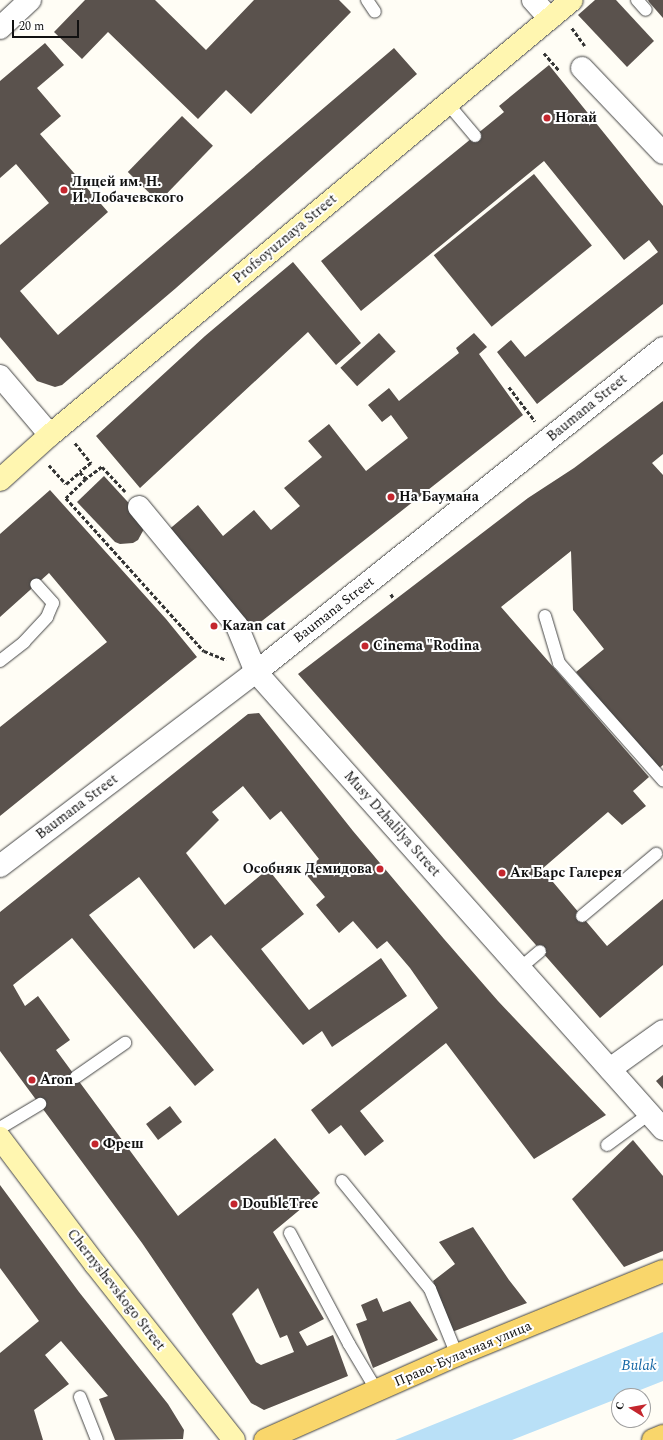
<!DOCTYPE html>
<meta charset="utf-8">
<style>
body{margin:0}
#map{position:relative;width:663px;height:1440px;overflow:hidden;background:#fffdf5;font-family:Spectral,serif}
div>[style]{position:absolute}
.water>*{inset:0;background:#b9e0f7}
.building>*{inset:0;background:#5a524d;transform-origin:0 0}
.path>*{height:2.5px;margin-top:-1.25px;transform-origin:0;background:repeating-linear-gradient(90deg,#333 0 4px,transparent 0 6px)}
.roads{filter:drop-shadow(0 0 1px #444) drop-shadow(0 0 1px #444)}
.lane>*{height:12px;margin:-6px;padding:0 6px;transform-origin:6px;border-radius:6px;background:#fff}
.street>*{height:22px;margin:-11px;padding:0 11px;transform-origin:11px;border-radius:11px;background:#fff}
.secondary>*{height:22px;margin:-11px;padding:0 11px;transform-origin:11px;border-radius:11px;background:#fff6b0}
.primary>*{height:22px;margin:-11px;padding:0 11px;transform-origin:11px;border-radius:11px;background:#f9d66b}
.dots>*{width:11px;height:11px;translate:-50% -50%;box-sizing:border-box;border:2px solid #fff;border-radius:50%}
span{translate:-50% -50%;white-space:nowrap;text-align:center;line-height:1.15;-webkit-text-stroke:4px #fff;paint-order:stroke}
.poi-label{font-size:14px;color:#111;font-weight:700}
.left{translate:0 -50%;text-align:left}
.right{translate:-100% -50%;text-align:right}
.street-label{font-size:14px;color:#111}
.water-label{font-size:15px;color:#1768a6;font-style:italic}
.north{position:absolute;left:611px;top:1388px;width:40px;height:40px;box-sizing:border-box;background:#fff;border:1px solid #a0a0a0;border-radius:50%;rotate:281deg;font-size:11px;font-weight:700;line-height:16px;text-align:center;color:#111}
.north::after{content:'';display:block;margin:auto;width:14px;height:18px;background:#c4262e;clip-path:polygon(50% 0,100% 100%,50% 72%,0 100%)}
.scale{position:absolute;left:12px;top:20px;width:67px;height:18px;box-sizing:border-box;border:2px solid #111;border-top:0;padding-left:5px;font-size:12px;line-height:14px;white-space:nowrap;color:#111;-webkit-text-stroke:3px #fff;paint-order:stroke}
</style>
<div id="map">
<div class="water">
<div style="clip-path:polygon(663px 1332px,663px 1381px,625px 1396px,619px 1396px,619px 1398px,512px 1440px,395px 1440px)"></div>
</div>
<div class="building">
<div style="clip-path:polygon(85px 0,155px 0,206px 50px,254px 0,339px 0,351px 12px,251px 114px,226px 90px,198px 119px,108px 32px,82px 59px,54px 32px)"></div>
<div style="clip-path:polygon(595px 0,616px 0,654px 41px,627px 67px,578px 15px)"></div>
<div style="clip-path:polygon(648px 0,663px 0,663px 18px,649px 2px)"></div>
<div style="clip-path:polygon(45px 43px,64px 65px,37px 88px,61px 116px,40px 134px,108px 212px,20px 291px,58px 335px,394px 48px,417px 74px,176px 288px,62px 385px,55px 387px,37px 381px,0 337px,0 245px,49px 203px,16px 164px,0 178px,0 81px)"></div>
<div style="clip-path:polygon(549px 65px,663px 206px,663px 304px,537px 404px,497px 352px,511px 340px,525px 357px,658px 252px,649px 240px,624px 260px,544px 161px,361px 311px,321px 261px,504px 112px,499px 106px)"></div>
<div style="left:182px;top:116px;width:43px;height:78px;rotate:44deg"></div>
<div style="left:534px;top:174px;width:92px;height:129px;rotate:51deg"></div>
<div style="clip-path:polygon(293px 262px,361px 343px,336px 365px,308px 332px,140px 488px,96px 436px,205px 336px)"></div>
<div style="left:379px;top:333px;width:25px;height:52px;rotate:48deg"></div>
<div style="clip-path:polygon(474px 333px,487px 347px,479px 354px,523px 415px,248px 632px,166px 532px,198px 505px,223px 536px,254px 510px,271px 530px,300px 506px,284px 488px,322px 457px,308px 441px,329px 424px,366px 471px,408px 438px,391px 415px,382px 422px,368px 405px,389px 388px,399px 401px,459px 353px,456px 348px)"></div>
<div style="clip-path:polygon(663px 401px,663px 454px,652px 463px,663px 475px,663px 765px,658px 769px,576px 672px,604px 649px,573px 610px,571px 551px,501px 607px,649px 777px,633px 791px,646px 806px,622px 825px,608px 812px,542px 869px,607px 946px,663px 899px,663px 965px,600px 1018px,298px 674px,528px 498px,574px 468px)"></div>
<div style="clip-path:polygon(104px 476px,137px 512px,144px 529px,138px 540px,133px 543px,120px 544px,115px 542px,77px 502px)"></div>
<div style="clip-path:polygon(50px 490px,166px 619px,197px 657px,0 816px,0 727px,107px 642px,49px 573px,0 617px,0 534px)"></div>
<div style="clip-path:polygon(evenodd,259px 713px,353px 831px,444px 939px,498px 1001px,606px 1115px,534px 1159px,446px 1043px,360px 1111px,384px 1141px,365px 1156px,341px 1125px,329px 1134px,311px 1110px,438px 1008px,410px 968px,387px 941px,377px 949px,353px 921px,339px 933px,316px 905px,325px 897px,304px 872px,319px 859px,281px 811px,270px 820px,243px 786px,212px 812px,219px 820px,186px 853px,225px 905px,268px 869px,304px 914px,261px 949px,309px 1010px,381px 958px,407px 996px,332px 1047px,322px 1031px,303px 1045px,211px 935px,194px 949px,139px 877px,89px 915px,214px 1070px,195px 1086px,72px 938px,13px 985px,25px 1006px,38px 996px,70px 1040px,56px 1050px,178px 1216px,275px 1138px,320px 1193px,273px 1232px,324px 1319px,299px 1332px,307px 1346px,333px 1335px,348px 1376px,264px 1410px,251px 1403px,142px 1243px,0 1051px,0 912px,248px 714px,259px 713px,258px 1288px,280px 1338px,287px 1335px,294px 1352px,261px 1365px,256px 1362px,232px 1314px,258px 1288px)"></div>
<div style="clip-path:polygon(663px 1075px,663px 1089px,656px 1081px)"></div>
<div style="left:170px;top:1106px;width:20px;height:30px;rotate:53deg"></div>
<div style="clip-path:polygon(633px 1140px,663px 1176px,663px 1251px,624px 1267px,572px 1199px)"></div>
<div style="clip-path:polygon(0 1185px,79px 1292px,168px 1404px,184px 1430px,183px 1439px,115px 1440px,99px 1399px,108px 1396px,61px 1341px,45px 1355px,69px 1384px,34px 1410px,43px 1440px,0 1440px,0 1353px,39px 1321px,0 1268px)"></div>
<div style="clip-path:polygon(473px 1227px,509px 1280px,527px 1303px,452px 1332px,433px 1281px,455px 1264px,439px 1242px)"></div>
<div style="clip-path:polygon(377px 1298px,383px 1312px,410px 1301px,438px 1340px,373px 1368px,356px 1324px,367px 1320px,361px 1305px)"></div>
</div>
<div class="path">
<div style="left:572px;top:28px;width:22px;rotate:54deg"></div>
<div style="left:544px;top:53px;width:23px;rotate:49deg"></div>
<div style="left:509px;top:387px;width:43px;rotate:52.6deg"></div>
<div style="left:75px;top:443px;width:26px;rotate:51deg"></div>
<div style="left:91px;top:463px;width:14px;rotate:141deg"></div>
<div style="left:80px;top:472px;width:9px;rotate:49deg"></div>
<div style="left:49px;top:465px;width:25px;rotate:48deg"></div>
<div style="left:66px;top:484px;width:18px;rotate:-41deg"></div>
<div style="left:125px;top:492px;width:34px;rotate:-133deg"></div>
<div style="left:102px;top:467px;width:20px;rotate:143deg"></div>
<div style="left:86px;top:479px;width:28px;rotate:136deg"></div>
<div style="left:66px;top:498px;width:206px;rotate:48deg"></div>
<div style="left:204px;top:651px;width:24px;rotate:22deg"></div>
<div style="left:391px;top:594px;width:6px;rotate:59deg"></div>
</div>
<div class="roads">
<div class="lane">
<div style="left:367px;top:0;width:14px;rotate:56deg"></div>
<div style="left:637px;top:0;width:13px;rotate:48deg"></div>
<div style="left:448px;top:104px;width:42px;rotate:49.8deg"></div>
<div style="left:545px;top:616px;width:49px;rotate:73.4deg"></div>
<div style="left:559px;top:663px;width:157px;rotate:48.4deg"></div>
<div style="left:0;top:661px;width:31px;rotate:-38deg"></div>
<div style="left:24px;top:642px;width:34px;rotate:-47deg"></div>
<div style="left:47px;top:617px;width:15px;rotate:-67deg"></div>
<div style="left:53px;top:603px;width:25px;rotate:-132deg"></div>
<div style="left:582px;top:916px;width:97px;rotate:-40deg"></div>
<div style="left:520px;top:968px;width:26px;rotate:-40deg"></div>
<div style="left:76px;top:1077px;width:60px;rotate:-34.8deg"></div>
<div style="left:0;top:1128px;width:47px;rotate:-31deg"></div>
<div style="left:607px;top:1145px;width:52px;rotate:-36.4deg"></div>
<div style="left:342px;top:1181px;width:139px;rotate:50.8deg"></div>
<div style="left:430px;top:1289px;width:71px;rotate:67.8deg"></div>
<div style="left:290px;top:1233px;width:126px;rotate:62deg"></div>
<div style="left:349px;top:1344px;width:55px;rotate:59.2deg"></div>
<div style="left:80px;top:1397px;width:46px;rotate:68.4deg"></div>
</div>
<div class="street">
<div style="left:533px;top:0;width:25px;rotate:48deg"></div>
<div style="left:0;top:28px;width:41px;rotate:-43deg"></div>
<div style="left:582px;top:68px;width:117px;rotate:46.4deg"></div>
<div style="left:0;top:376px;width:77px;rotate:49.7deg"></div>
<div style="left:139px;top:507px;width:154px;rotate:50.5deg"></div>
<div style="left:237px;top:626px;width:50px;rotate:67.6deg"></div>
<div style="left:256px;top:672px;width:612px;rotate:48.31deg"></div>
<div style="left:0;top:866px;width:321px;rotate:-37.2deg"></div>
<div style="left:256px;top:672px;width:520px;rotate:-38.52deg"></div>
<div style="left:610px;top:1069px;width:65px;rotate:-35.6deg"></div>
</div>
<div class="secondary">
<div style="left:0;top:480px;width:67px;rotate:-42deg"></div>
<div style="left:50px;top:435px;width:679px;rotate:-39.81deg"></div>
<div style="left:0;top:1138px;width:158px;rotate:53deg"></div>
<div style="left:95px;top:1264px;width:224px;rotate:51.7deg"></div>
</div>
<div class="primary">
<div style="left:265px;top:1440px;width:210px;rotate:-23.9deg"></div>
<div style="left:457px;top:1355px;width:222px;rotate:-22.2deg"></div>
<div style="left:653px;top:1440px;width:11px;rotate:-22deg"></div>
</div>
</div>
<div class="dots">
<div style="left:547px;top:118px;background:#c4262e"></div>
<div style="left:64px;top:190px;background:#c4262e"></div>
<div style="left:391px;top:497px;background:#c4262e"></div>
<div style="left:214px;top:626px;background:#c4262e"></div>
<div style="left:365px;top:646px;background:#c4262e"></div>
<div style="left:380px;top:869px;background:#c4262e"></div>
<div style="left:502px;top:873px;background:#c4262e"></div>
<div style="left:32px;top:1080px;background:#c4262e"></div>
<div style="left:95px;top:1144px;background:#c4262e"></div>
<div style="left:234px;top:1204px;background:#c4262e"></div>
</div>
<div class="poi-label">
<span class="left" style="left:555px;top:118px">Ногай</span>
<span class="left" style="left:72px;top:190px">Лицей им. Н.<br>И. Лобачевского</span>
<span class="left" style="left:399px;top:497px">На Баумана</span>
<span class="left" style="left:222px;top:626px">Kazan cat</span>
<span class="left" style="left:373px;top:646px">Cinema "Rodina</span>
<span class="right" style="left:372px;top:869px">Особняк Демидова</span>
<span class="left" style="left:510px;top:873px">Ак Барс Галерея</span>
<span class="left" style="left:40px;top:1080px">Aron</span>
<span class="left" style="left:103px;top:1144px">Фреш</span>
<span class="left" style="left:242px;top:1204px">DoubleTree</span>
</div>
<div class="street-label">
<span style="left:285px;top:239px;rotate:-40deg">Profsoyuznaya Street</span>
<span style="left:587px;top:408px;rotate:-39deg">Baumana Street</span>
<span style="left:334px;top:610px;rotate:-38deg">Baumana Street</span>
<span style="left:77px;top:807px;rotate:-37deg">Baumana Street</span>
<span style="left:392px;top:824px;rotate:48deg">Musy Dzhalilya Street</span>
<span style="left:116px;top:1290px;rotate:52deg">Chernyshevskogo Street</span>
<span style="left:463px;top:1354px;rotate:-23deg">Право-Булачная улица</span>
</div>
<div class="water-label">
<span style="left:639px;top:1366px">Bulak</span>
</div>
<div class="north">С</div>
<div class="scale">20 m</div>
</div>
